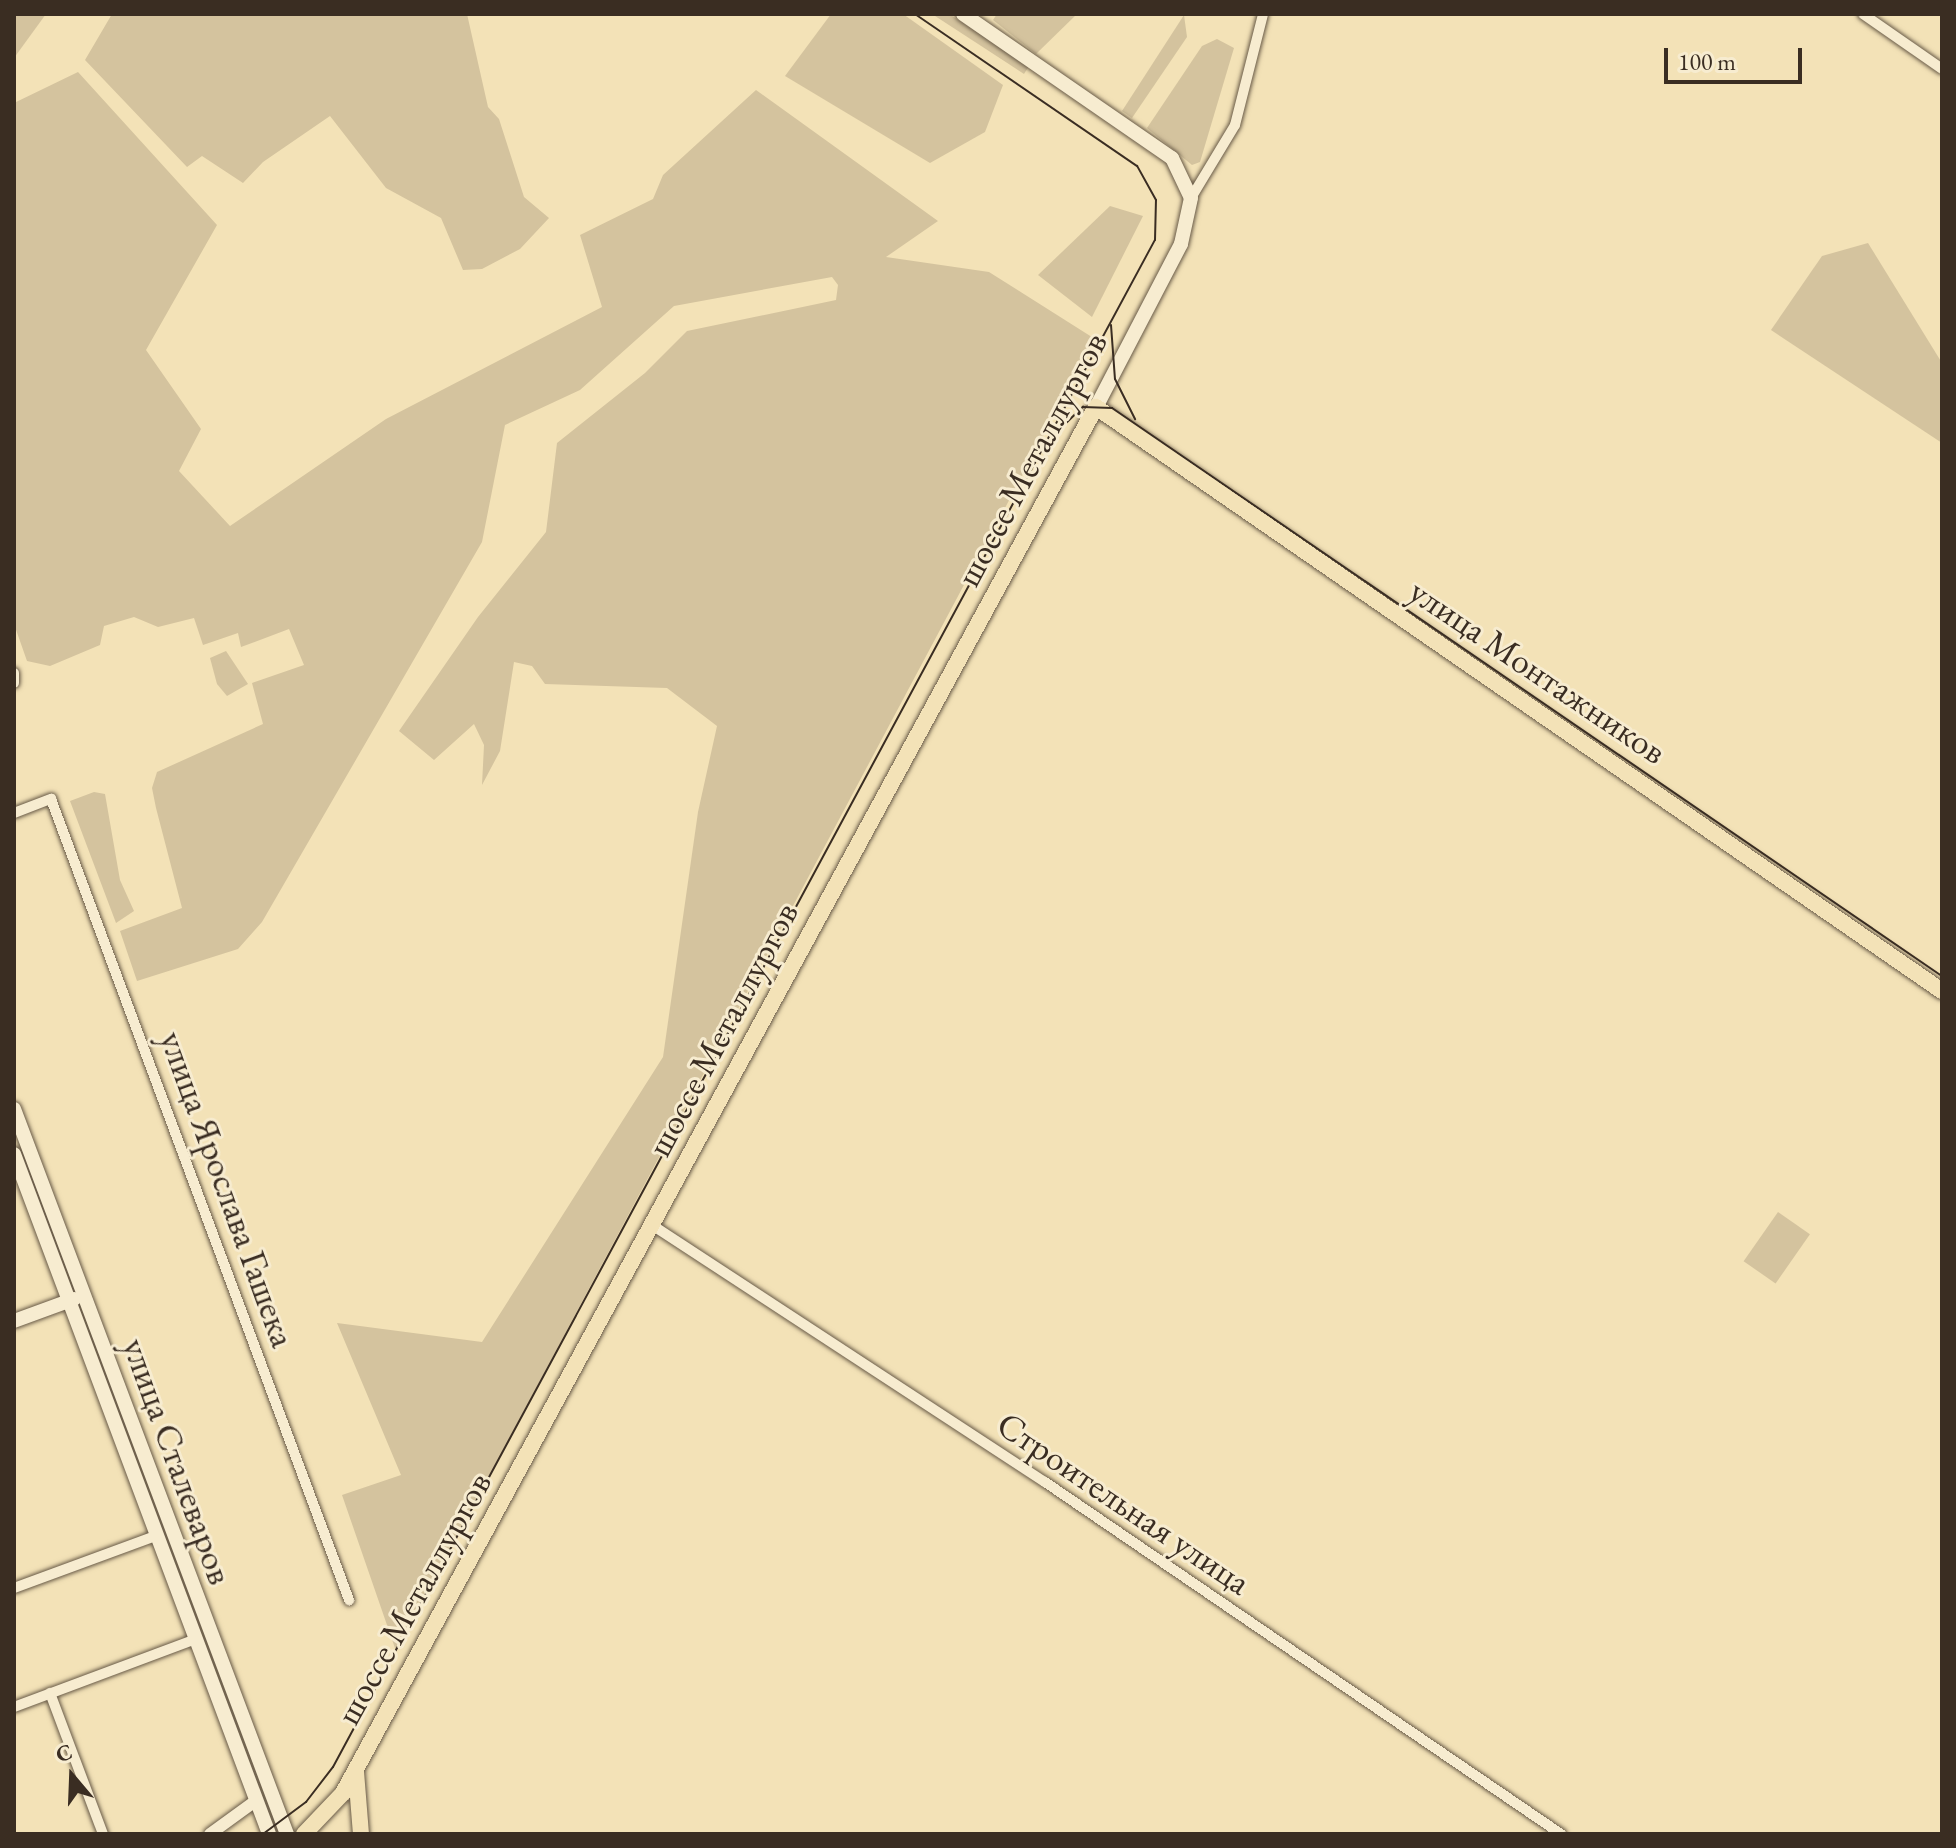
<!DOCTYPE html>
<meta charset="utf-8">
<style>
body{margin:0}
#map{position:relative;width:1956px;height:1848px;overflow:hidden;background:#f3e2b7;font-family:"EB Garamond",serif}
div>[style]{position:absolute}
.green>*{inset:0;background:#d4c39e;transform-origin:0 0}
.roads{filter:drop-shadow(0 0 2px #685a47) drop-shadow(0 0 2px #685a47)}
.minor>*{height:10px;margin:-5px;padding:0 5px;transform-origin:5px;border-radius:5px;background:#f7ecd0}
.tertiary>*{height:12px;margin:-6px;padding:0 6px;transform-origin:6px;border-radius:6px;background:#f7ecd0}
.secondary>*{height:14px;margin:-7px;padding:0 7px;transform-origin:7px;border-radius:7px;background:#f7ecd0}
.primary>*{height:16px;margin:-8px;padding:0 8px;transform-origin:8px;border-radius:8px;background:#f3e2b7}
.tram>*{height:2px;margin:-1px;padding:0 1px;transform-origin:1px;border-radius:1px;background:#3a2d22}
span{translate:-50% -50%;white-space:nowrap;text-align:center;line-height:1.15;-webkit-text-stroke:6px #f7ecd0;paint-order:stroke}
.street-label{font-size:36px;color:#3a2d22}
.frame{position:absolute;inset:0;border:16px solid #3a2d22;pointer-events:none}
.north{position:absolute;left:32px;top:1736px;width:80px;height:80px;-webkit-text-stroke:6px #f7ecd0;paint-order:stroke;rotate:341deg;font-size:22px;font-weight:700;line-height:32px;text-align:center;color:#3a2d22}
.north::after{content:'';display:block;margin:auto;width:28px;height:36px;background:#3a2d22;clip-path:polygon(50% 0,100% 100%,50% 72%,0 100%)}
.scale{position:absolute;left:1664px;top:48px;width:138px;height:36px;box-sizing:border-box;border:4px solid #3a2d22;border-top:0;padding-left:10px;font-size:24px;line-height:28px;white-space:nowrap;color:#3a2d22;-webkit-text-stroke:6px #f7ecd0;paint-order:stroke}
</style>
<div id="map">
<div class="green">
<div style="clip-path:polygon(14px 14px,46px 14px,14px 58px)"></div>
<div style="clip-path:polygon(112px 14px,467px 14px,488px 107px,499px 119px,524px 197px,549px 218px,520px 249px,482px 269px,463px 270px,441px 218px,386px 188px,330px 116px,263px 162px,243px 183px,202px 156px,187px 167px,85px 60px)"></div>
<div style="clip-path:polygon(831px 14px,903px 14px,1003px 85px,985px 132px,930px 163px,785px 76px)"></div>
<div style="clip-path:polygon(932px 14px,949px 14px,1029px 66px,1024px 74px)"></div>
<div style="clip-path:polygon(997px 14px,1077px 14px,1036px 54px,993px 20px)"></div>
<div style="clip-path:polygon(1184px 15px,1187px 37px,1132px 118px,1122px 111px)"></div>
<div style="clip-path:polygon(1217px 39px,1234px 48px,1200px 162px,1192px 165px,1147px 128px,1202px 46px)"></div>
<div style="clip-path:polygon(78px 72px,217px 225px,146px 350px,201px 429px,179px 471px,230px 526px,386px 419px,602px 307px,580px 235px,653px 199px,663px 175px,756px 90px,938px 221px,886px 257px,989px 272px,1095px 339px,396px 1651px,342px 1495px,401px 1475px,337px 1323px,482px 1342px,663px 1057px,698px 812px,717px 726px,667px 688px,545px 684px,532px 666px,514px 662px,500px 751px,482px 785px,484px 745px,474px 724px,434px 760px,399px 731px,478px 617px,546px 532px,557px 443px,645px 373px,687px 331px,836px 300px,838px 285px,832px 277px,674px 306px,580px 390px,505px 425px,482px 542px,262px 922px,238px 949px,137px 981px,120px 931px,182px 908px,156px 808px,152px 788px,157px 772px,263px 724px,252px 683px,304px 665px,289px 629px,241px 647px,238px 633px,203px 645px,194px 618px,158px 627px,134px 617px,104px 626px,100px 645px,50px 666px,27px 661px,14px 624px,14px 103px)"></div>
<div style="clip-path:polygon(1110px 206px,1143px 216px,1092px 317px,1038px 275px)"></div>
<div style="clip-path:polygon(1868px 243px,1942px 363px,1942px 443px,1771px 330px,1822px 256px)"></div>
<div style="clip-path:polygon(226px 651px,248px 684px,227px 696px,217px 684px,210px 658px)"></div>
<div style="clip-path:polygon(94px 792px,105px 794px,120px 880px,134px 911px,116px 923px,70px 801px)"></div>
<div style="left:1778px;top:1212px;width:39px;height:60px;rotate:35deg"></div>
</div>
<div class="roads">
<div class="minor">
<div style="left:1863px;top:14px;width:96px;rotate:34.8deg"></div>
<div style="left:1191px;top:198px;width:85px;rotate:-58.9deg"></div>
<div style="left:1235px;top:125px;width:114px;rotate:-75.8deg"></div>
<div style="left:14px;top:673px;width:10px;rotate:90deg"></div>
<div style="left:14px;top:813px;width:40px;rotate:-21deg"></div>
<div style="left:51px;top:799px;width:855px;rotate:69.59deg"></div>
<div style="left:652px;top:1225px;width:470px;rotate:33.2deg"></div>
<div style="left:1045px;top:1482px;width:625px;rotate:34.3deg"></div>
<div style="left:14px;top:1588px;width:150px;rotate:-20.2deg"></div>
<div style="left:50px;top:1693px;width:151px;rotate:69.4deg"></div>
<div style="left:14px;top:1707px;width:191px;rotate:-20.5deg"></div>
</div>
<div class="tertiary">
<div style="left:210px;top:1834px;width:54px;rotate:-36deg"></div>
</div>
<div class="secondary">
<div style="left:963px;top:14px;width:254px;rotate:34.6deg"></div>
<div style="left:1172px;top:158px;width:44px;rotate:64.6deg"></div>
<div style="left:1191px;top:198px;width:47px;rotate:102.3deg"></div>
<div style="left:1181px;top:244px;width:184px;rotate:117.5deg"></div>
<div style="left:14px;top:1109px;width:775px;rotate:69.37deg"></div>
<div style="left:14px;top:1154px;width:726px;rotate:69.44deg"></div>
<div style="left:14px;top:1321px;width:64px;rotate:-20.1deg"></div>
</div>
<div class="primary">
<div style="left:356px;top:1772px;width:62px;rotate:85.4deg"></div>
<div style="left:304px;top:1834px;width:57px;rotate:-46.4deg"></div>
<div style="left:343px;top:1793px;width:1577px;rotate:-61.49deg"></div>
<div style="left:1096px;top:407px;width:1028px;rotate:34.62deg"></div>
</div>
</div>
<div class="tram">
<div style="left:1111px;top:325px;width:54px;rotate:85.8deg"></div>
<div style="left:1115px;top:379px;width:45px;rotate:63.4deg"></div>
<div style="left:1063px;top:426px;width:28px;rotate:-44deg"></div>
<div style="left:1083px;top:407px;width:29px;rotate:2deg"></div>
<div style="left:1112px;top:408px;width:1006px;rotate:34.39deg"></div>
<div style="left:263px;top:1834px;width:54px;rotate:-36.7deg"></div>
<div style="left:306px;top:1802px;width:44px;rotate:-52.4deg"></div>
<div style="left:333px;top:1767px;width:1734px;rotate:-61.71deg"></div>
<div style="left:1155px;top:240px;width:40px;rotate:-88.6deg"></div>
<div style="left:1156px;top:200px;width:39px;rotate:-119deg"></div>
<div style="left:1137px;top:166px;width:269px;rotate:-145.6deg"></div>
</div>
<div class="street-label">
<span style="left:1031px;top:459px;rotate:-62deg">шоссе Металлургов</span>
<span style="left:1538px;top:671px;rotate:34deg">улица Монтажников</span>
<span style="left:722px;top:1029px;rotate:-62deg">шоссе Металлургов</span>
<span style="left:228px;top:1189px;rotate:70deg">улица Ярослава Гашека</span>
<span style="left:178px;top:1461px;rotate:70deg">улица Сталеваров</span>
<span style="left:1124px;top:1503px;rotate:34deg">Строительная улица</span>
<span style="left:413px;top:1598px;rotate:-61deg">шоссе Металлургов</span>
</div>
<div class="frame"></div>
<div class="north">С</div>
<div class="scale">100 m</div>
</div>
